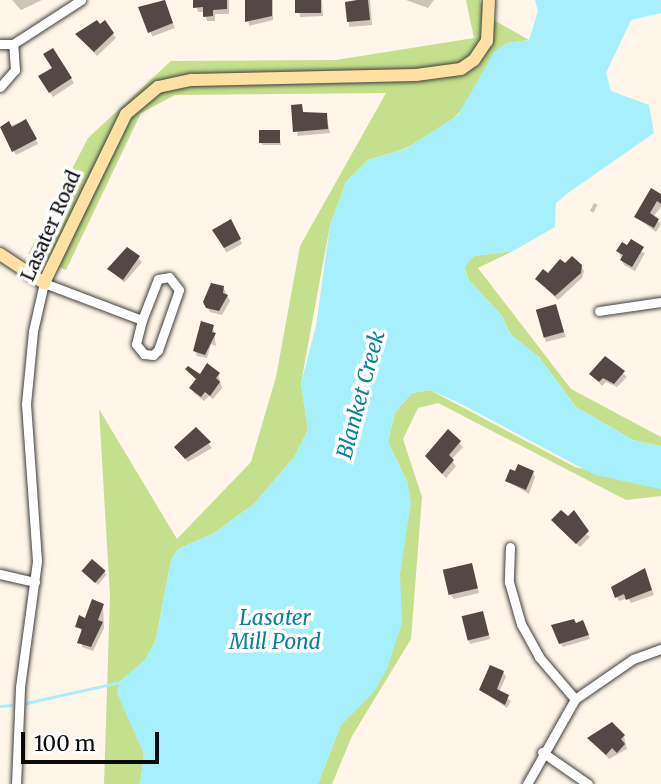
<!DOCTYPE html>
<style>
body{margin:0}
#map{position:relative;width:661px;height:784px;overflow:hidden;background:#fff5e8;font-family:Merriweather,serif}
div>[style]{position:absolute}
.forest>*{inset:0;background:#c4e08c}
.water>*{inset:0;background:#a6f0fd}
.shadow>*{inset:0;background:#0003;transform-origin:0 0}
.stream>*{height:2.5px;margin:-1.25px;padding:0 1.25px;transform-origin:1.25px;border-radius:1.25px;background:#a6f0fd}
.building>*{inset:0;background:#544846;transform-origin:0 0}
.roads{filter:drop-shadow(0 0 2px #3e3e3e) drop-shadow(0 0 2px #3e3e3e)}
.street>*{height:9px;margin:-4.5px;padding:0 4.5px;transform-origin:4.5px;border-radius:4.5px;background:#fff}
.secondary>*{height:12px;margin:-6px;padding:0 6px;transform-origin:6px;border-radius:6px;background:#ffe0a3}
span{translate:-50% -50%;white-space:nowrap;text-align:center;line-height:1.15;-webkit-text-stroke:7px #fff;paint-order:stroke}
.street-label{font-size:19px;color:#0b0b0b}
.water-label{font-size:21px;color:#0880a0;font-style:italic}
.scale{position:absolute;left:21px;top:732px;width:138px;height:32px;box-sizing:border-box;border:4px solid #0b0b0b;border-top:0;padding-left:9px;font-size:21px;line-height:24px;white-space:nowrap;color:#0b0b0b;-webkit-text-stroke:5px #fff;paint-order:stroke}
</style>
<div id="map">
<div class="forest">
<div style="clip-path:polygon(466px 0,480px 0,485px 15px,529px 40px,506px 43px,469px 102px,448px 124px,404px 149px,368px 160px,346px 182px,330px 225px,301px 383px,308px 430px,295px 456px,254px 504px,214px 533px,178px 549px,171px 560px,156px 639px,145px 660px,120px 682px,144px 754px,140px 784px,104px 784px,110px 596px,99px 409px,177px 539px,251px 462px,276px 377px,300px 246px,386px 93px,175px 95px,141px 113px,66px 270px,28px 254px,88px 138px,171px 61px,336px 60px,474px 38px)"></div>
<div style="clip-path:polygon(513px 251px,478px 268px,571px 389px,661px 437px,661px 446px,633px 440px,576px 407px,539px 357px,511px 335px,502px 316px,469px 280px,464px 267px,474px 256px)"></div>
<div style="clip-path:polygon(430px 390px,575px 467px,661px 488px,661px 496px,626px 500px,438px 403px,418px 408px,403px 439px,422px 497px,411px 639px,352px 736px,332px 784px,318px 784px,400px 573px,408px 484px,388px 442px,395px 412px,412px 393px)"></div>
</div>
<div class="water">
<div style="clip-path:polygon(535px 0,661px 0,661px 13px,631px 20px,606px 73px,611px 91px,649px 105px,654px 133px,568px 193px,556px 203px,555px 227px,513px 251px,474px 256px,464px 268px,469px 280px,502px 316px,511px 335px,539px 357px,576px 407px,633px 440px,661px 446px,661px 489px,595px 475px,457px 402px,430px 390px,412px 393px,395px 412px,388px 442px,408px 484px,411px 504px,400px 573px,402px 623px,387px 669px,374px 692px,341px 725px,318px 784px,140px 784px,144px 754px,117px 693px,120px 681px,145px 660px,156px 639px,171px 560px,178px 549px,214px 533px,254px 504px,295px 456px,308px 430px,301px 383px,316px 326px,330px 225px,346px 182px,368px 160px,405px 149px,458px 115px,494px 52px,506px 43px,529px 40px,538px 11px)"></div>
</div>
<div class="shadow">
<div style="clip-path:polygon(12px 0,42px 0,21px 10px)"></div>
<div style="left:164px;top:0;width:30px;height:24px;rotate:69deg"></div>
<div style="clip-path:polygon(195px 0,229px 0,229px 14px,215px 14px,215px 21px,207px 21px,204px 12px,198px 12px)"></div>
<div style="clip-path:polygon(246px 0,273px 0,273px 20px,249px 26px)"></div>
<div style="clip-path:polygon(297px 0,322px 0,323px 16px,300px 17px)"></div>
<div style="left:370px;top:0;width:25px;height:23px;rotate:85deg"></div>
<div style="clip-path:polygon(406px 0,434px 0,428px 8px)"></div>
<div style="clip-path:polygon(113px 34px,116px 38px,97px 56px,80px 38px)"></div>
<div style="clip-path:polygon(52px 50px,74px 83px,53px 97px,40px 77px,54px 68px)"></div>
<div style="clip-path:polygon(301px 106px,304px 113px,326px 115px,330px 133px,297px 136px)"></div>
<div style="clip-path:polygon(26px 121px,38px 144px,16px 155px,2px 128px)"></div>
<div style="clip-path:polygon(279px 132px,281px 145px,263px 145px,261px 143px)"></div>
<div style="clip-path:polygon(661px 196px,661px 207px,653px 217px,661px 224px,656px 232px,636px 217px)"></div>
<div style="left:594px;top:203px;width:4px;height:9px;rotate:27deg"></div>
<div style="left:230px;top:222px;width:25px;height:18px;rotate:61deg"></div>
<div style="clip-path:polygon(628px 247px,645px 253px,635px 271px,624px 265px,618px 251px)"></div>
<div style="left:127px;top:249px;width:20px;height:27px;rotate:41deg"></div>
<div style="clip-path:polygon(565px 266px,581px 266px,584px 271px,582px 278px,558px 300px,537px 279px)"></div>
<div style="clip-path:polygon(223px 287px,230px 301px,222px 315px,210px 312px,207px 307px)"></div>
<div style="clip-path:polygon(555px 306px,566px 337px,546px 342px,538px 311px)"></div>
<div style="clip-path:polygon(213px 326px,216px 346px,211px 344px,207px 358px,197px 356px,195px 351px)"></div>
<div style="clip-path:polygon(606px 358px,627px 377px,617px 387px,606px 382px,602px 386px,592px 374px)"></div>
<div style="clip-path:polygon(187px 369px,200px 376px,218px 374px,222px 388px,213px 399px,209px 396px,204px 401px,194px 393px,191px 388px,197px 380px)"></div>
<div style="clip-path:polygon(196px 429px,212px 448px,188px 462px,179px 452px)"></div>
<div style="clip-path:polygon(448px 432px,463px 447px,451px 460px,456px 466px,446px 478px,430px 461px)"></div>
<div style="clip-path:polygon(533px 472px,535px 477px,529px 494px,507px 481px)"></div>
<div style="clip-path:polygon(568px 519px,590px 537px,580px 547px,556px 525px)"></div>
<div style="clip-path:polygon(473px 570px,479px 593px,454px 599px,451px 595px)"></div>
<div style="clip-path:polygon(84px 571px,105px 572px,106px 575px,98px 585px)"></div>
<div style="clip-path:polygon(646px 575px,654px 595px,631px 603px,628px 598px,619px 601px,617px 597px)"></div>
<div style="clip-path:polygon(103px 605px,104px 628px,93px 651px,82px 647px,83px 632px,77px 626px)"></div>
<div style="clip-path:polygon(482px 612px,490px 639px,470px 644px,468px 639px)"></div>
<div style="clip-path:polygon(585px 627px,590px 639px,563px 647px,560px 643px)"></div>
<div style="clip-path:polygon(503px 672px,506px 677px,499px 692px,511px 701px,507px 708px,481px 690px)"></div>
<div style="clip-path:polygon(624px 736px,627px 749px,609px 759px,590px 739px)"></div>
</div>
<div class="stream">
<div style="left:26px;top:703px;width:97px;rotate:-12.5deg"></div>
<div style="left:0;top:706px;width:11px;rotate:-5deg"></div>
</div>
<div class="building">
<div style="clip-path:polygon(165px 0,173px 23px,148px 33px,138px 7px)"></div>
<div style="clip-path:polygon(193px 0,227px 0,227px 9px,213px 10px,213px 16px,203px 17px,203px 7px,193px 8px)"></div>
<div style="clip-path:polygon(245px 0,272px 0,272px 16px,245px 22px)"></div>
<div style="left:295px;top:0;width:26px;height:13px"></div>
<div style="clip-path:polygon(357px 0,368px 0,370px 20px,347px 22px,345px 2px)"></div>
<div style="clip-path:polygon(97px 20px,100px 24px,105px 20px,114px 33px,94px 52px,75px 34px)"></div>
<div style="clip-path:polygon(53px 48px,72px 78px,49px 93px,38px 76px,52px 68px,43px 54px)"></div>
<div style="clip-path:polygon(302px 104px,303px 112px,327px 113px,328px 129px,293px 132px,291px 105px)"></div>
<div style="clip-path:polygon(26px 119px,37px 139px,12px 152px,0 127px,9px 121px,12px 127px)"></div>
<div style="left:259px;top:130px;width:21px;height:13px"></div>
<div style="clip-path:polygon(651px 188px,661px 194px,661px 204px,657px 201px,650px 213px,659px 219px,654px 228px,634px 217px)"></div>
<div style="clip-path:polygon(231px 219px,241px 239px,224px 248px,212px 230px)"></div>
<div style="clip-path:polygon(631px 239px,644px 247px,632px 267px,620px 260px,623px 255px,616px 251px,622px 242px,627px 245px)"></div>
<div style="clip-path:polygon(127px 247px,140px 256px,123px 280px,107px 269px)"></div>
<div style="clip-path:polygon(572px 256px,582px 265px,581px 273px,555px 296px,535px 279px,543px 269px,548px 273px,560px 259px,565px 263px)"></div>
<div style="clip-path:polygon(211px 283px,224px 286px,223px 293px,228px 295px,219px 311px,206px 308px,203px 302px)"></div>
<div style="left:556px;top:304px;width:29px;height:21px;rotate:74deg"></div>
<div style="clip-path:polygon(201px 321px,214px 325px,212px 332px,216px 333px,205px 355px,193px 351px)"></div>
<div style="clip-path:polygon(605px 356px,625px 371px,614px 384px,603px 378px,599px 382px,589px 374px)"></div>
<div style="clip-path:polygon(207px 363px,220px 373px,216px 378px,220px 382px,210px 396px,205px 392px,201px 397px,189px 388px,196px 379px,185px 369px,188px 366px,200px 374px)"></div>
<div style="clip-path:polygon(196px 427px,211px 442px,185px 459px,174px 447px)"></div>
<div style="clip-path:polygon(448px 429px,461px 441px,449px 455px,454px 460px,442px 474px,425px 456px)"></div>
<div style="clip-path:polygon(518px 464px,534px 471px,526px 490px,505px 481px,510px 469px,515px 471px)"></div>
<div style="clip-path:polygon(561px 510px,568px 516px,574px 510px,589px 531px,576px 544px,551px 520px)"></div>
<div style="left:92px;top:559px;width:18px;height:16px;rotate:41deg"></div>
<div style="left:472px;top:563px;width:26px;height:30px;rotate:77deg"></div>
<div style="clip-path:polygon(645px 568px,652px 590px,626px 600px,624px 594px,615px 598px,611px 587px)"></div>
<div style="clip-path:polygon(92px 599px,104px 604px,98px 620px,103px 622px,91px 647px,77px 643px,82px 629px,75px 627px,79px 615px,85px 618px)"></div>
<div style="left:483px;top:611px;width:25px;height:22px;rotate:76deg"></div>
<div style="clip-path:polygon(574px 619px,576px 623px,583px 620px,589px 635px,559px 644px,551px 625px)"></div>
<div style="clip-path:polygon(490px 665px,504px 671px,497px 689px,509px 695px,505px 705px,479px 690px)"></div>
<div style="clip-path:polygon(612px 722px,625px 735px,621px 739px,625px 744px,617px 753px,612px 748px,606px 755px,587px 738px)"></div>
</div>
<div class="roads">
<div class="street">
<div style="left:0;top:44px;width:13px"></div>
<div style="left:13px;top:44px;width:81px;rotate:-32.9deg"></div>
<div style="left:0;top:87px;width:23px;rotate:-49deg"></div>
<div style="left:15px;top:70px;width:26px;rotate:-94deg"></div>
<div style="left:169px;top:277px;width:16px;rotate:52deg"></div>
<div style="left:179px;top:290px;width:64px;rotate:109.3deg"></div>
<div style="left:158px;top:350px;width:7px;rotate:135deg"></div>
<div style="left:153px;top:355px;width:9px;rotate:-174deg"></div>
<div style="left:144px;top:354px;width:13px;rotate:-129deg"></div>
<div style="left:136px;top:344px;width:25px;rotate:-76deg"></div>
<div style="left:142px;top:320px;width:44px;rotate:-68.7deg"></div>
<div style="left:158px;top:279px;width:11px;rotate:-10deg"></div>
<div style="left:599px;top:311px;width:63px;rotate:-8.3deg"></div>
<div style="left:510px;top:547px;width:35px;rotate:92deg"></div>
<div style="left:509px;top:582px;width:44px;rotate:74.1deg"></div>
<div style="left:521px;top:624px;width:38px;rotate:61deg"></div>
<div style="left:539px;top:657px;width:55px;rotate:49.4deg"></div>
<div style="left:0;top:574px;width:36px;rotate:13deg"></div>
<div style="left:542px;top:752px;width:56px;rotate:34.8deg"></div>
<div style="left:16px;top:784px;width:97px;rotate:-87.6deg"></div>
<div style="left:20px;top:687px;width:127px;rotate:-82.3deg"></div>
<div style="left:37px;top:561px;width:157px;rotate:-94deg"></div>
<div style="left:26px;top:404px;width:73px;rotate:-84.5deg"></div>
<div style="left:33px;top:331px;width:49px;rotate:-77.1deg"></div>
<div style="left:44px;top:283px;width:105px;rotate:20.7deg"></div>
<div style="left:527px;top:784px;width:98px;rotate:-60.5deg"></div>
<div style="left:575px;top:699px;width:70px;rotate:-34.6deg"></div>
<div style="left:633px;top:659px;width:30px;rotate:-20deg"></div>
</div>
<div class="secondary">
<div style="left:0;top:254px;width:53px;rotate:33.4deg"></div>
<div style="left:44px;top:283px;width:188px;rotate:-64.1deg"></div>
<div style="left:126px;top:114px;width:42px;rotate:-40.2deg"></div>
<div style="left:158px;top:87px;width:35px;rotate:-12deg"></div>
<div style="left:192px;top:80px;width:224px;rotate:-1.3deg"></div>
<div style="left:416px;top:75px;width:45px;rotate:-7.6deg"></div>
<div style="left:461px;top:69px;width:16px;rotate:-35deg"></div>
<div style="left:474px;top:60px;width:23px;rotate:-56deg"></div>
<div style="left:487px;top:41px;width:41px;rotate:-87.2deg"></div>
</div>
</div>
<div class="street-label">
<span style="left:51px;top:226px;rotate:-66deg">Lasater Road</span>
</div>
<div class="water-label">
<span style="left:361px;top:395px;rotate:-75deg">Blanket Creek</span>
<span style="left:275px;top:630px">Lasater<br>Mill Pond</span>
</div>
<div class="scale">100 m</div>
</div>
